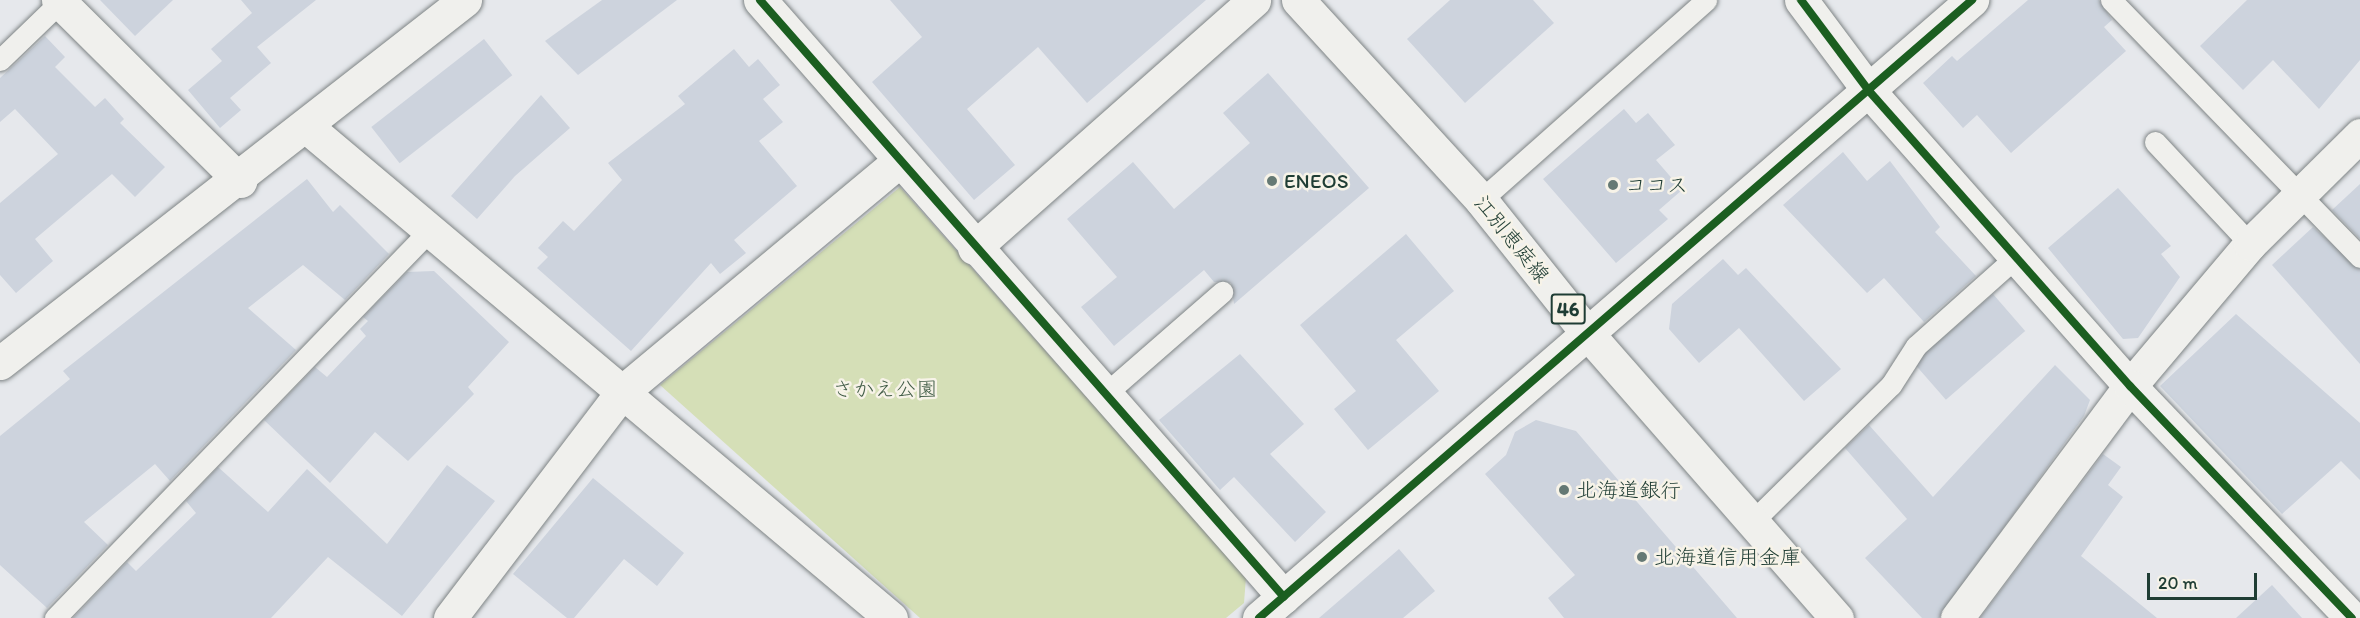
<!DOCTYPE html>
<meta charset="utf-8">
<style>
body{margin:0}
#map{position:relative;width:2360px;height:618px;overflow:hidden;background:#e6e8ec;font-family:Itim,"Klee One",sans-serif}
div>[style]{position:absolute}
.green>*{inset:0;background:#d5dfb7}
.building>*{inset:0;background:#cdd3dd;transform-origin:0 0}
.roads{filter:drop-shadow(0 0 2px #7e8485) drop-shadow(0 0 2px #7e8485)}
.lane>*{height:21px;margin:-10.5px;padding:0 10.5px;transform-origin:10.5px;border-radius:10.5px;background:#f0f0ed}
.street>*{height:33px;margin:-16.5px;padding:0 16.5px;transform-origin:16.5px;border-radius:16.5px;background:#f0f0ed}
.secondary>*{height:33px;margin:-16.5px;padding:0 16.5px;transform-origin:16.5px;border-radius:16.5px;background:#f0f0ed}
.primary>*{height:33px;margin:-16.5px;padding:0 16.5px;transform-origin:16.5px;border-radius:16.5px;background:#f0f0ed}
.cycleway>*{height:8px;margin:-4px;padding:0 4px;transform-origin:4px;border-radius:4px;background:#1b5e20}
.dots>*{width:16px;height:16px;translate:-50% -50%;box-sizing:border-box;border:3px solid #f7f3e8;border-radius:50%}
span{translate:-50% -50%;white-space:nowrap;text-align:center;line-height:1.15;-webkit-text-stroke:5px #f7f3e8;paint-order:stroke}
.shield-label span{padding:2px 4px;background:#f7f3e8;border:2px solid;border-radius:4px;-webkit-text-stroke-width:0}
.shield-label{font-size:20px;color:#1f3d34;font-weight:700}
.poi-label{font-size:21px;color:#1f3d34}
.left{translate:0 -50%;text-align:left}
.street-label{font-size:21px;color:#1f3d34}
.park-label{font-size:21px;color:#415c46}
.scale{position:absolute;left:2147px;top:573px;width:110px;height:27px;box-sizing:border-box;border:3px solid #1f3d34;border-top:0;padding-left:8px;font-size:18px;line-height:21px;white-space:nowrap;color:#1f3d34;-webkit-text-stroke:4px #f7f3e8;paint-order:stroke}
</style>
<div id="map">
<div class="green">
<div style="clip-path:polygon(900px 187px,1246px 577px,1244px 603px,1226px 618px,920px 618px,660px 385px)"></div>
</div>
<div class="building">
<div style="clip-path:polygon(100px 0,173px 0,135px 36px)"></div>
<div style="clip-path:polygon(241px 0,316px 0,257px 47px,271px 63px,230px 98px,241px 110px,220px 128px,188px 90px,222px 61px,211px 49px,252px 13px)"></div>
<div style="clip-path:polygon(602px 0,677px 0,578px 75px,545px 41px)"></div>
<div style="clip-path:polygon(890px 0,1206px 0,1087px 103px,1038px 47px,967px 109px,1015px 165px,974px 200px,872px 82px,922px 37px)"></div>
<div style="clip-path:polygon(1450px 0,1533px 0,1554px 23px,1465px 103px,1407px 39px)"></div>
<div style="clip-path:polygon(2028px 0,2099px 0,2112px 20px,2104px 27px,2126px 51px,2011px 153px,1977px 115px,1963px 128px,1923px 83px,1952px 56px,1957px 61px)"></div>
<div style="clip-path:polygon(2247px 0,2360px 0,2360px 60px,2319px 109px,2273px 60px,2243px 90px,2200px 46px)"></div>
<div style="clip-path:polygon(45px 36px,65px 57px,55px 67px,95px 107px,105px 98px,124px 119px,120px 123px,165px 167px,135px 197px,112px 174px,35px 239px,53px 261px,16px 293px,0 275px,0 203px,58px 154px,15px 109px,0 122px,0 78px)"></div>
<div style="left:484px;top:39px;width:46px;height:143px;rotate:52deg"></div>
<div style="clip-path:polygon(734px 49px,749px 67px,758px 59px,780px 85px,763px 99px,783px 122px,759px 141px,797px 186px,734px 240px,746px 253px,720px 274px,711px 263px,631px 351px,537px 268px,548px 257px,538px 248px,563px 221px,574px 231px,622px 180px,608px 163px,685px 104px,678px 96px)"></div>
<div style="clip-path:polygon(1268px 73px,1369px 188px,1234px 304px,1231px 283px,1214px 282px,1204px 270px,1114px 346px,1081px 307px,1117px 277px,1067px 219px,1133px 162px,1174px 209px,1250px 143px,1223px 113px)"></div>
<div style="clip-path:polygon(541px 95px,570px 128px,515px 176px,477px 219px,451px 196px)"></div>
<div style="clip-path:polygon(1624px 109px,1636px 123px,1648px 113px,1675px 145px,1656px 160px,1682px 190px,1659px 210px,1668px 219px,1616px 263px,1543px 179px)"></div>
<div style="clip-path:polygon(1843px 152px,1867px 181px,1890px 161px,1940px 227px,1935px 232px,1976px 276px,1924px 322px,1884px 278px,1867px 293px,1783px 205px)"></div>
<div style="clip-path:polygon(307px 179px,333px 212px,340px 205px,389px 254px,345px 300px,303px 265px,248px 308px,296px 350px,170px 481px,155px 464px,84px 522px,108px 545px,47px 608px,0 565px,0 436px,70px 379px,63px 371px)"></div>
<div style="clip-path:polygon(2360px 184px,2360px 239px,2332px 210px)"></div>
<div style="clip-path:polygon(2118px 188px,2171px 246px,2161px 254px,2180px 277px,2138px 338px,2123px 339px,2048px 248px)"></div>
<div style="clip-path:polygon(2313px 227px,2360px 269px,2360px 364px,2272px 265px)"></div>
<div style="clip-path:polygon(1406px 234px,1454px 291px,1396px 340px,1439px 391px,1368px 450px,1334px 409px,1356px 391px,1300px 325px)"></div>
<div style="clip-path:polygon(1723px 259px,1738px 275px,1746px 268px,1841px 369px,1804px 401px,1739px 328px,1699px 363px,1669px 329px,1672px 304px)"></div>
<div style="clip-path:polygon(434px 271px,509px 342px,468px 387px,474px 394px,408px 461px,375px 432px,330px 483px,264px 420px,315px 367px,327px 377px,366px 336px,360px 329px,368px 321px,363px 317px,407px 272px)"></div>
<div style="left:1993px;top:294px;width:49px;height:105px;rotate:49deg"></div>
<div style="clip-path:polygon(2236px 314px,2360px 423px,2360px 480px,2341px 461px,2282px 514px,2160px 386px)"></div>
<div style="clip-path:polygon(1240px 354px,1304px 424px,1270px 454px,1326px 512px,1295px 542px,1234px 477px,1220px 490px,1159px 420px)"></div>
<div style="clip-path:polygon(2055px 365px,2090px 400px,2084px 416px,1939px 618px,1922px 618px,1865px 558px,1907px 519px,1845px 448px,1869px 425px,1933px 497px)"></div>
<div style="clip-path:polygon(1536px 420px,1576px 431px,1737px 618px,1564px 618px,1548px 598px,1575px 575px,1485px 474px,1506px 455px,1515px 432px)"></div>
<div style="clip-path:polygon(2103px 454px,2121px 467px,2108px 485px,2123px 497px,2081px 556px,2157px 618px,1980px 618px)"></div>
<div style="clip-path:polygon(447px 465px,495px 501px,402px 616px,328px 557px,271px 618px,73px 618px,127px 562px,136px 571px,196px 513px,186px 501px,218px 467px,268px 512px,307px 469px,387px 544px)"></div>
<div style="clip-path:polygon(593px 478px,684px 553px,657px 586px,624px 559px,574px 618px,567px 618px,513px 574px)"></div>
<div style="clip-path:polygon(1399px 549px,1435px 591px,1403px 618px,1319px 618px)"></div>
<div style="clip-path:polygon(2272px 585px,2302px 618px,2236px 618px)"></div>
</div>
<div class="roads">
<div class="lane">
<div style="left:2111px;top:0;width:358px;rotate:45.9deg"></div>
<div style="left:0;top:60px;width:83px;rotate:-44deg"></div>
<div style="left:2155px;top:142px;width:139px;rotate:47deg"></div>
<div style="left:1481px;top:200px;width:301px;rotate:-41.6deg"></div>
<div style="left:1104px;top:395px;width:157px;rotate:-41.1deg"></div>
<div style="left:1753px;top:521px;width:194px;rotate:-44.6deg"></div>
<div style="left:1891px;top:385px;width:46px;rotate:-57.3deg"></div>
<div style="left:1916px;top:346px;width:134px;rotate:-41.7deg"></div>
<div style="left:55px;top:618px;width:540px;rotate:-45.98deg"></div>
</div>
<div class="street">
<div style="left:58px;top:0;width:257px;rotate:44.8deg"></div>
<div style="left:760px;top:0;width:794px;rotate:48.73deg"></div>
<div style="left:307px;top:127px;width:763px;rotate:40.06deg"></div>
<div style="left:974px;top:248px;width:374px;rotate:-41.5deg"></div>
<div style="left:450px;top:618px;width:284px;rotate:-52.7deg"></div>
<div style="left:622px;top:392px;width:361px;rotate:-39.8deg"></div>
<div style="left:1259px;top:618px;width:944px;rotate:-40.92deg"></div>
<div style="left:1957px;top:618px;width:289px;rotate:-53.3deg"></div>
<div style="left:2130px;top:386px;width:186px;rotate:-49.8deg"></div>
<div style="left:2250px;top:244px;width:155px;rotate:-44.7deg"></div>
</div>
<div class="secondary">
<div style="left:1801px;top:0;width:114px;rotate:53.2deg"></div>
<div style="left:1869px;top:91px;width:394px;rotate:48.5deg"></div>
<div style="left:2130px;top:386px;width:321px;rotate:46.3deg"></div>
<div style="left:0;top:363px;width:590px;rotate:-37.98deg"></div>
</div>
<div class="primary">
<div style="left:1298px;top:0;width:271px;rotate:47.5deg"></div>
<div style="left:1481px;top:200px;width:171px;rotate:51.4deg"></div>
<div style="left:1588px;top:334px;width:378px;rotate:48.8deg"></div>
</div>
</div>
<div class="cycleway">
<div style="left:760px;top:0;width:794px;rotate:48.73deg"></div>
<div style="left:1801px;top:0;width:114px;rotate:53.2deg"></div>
<div style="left:1869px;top:91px;width:394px;rotate:48.5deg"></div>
<div style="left:2130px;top:386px;width:321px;rotate:46.3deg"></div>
<div style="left:1259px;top:618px;width:944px;rotate:-40.92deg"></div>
</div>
<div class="dots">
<div style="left:1272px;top:181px;background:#657974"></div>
<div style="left:1613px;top:185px;background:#657974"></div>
<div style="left:1564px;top:490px;background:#657974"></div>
<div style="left:1642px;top:557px;background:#657974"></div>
</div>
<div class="shield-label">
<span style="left:1568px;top:309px">46</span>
</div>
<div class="poi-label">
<span class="left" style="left:1284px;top:181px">ENEOS</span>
<span class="left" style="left:1625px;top:185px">ココス</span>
<span class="left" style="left:1576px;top:490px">北海道銀行</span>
<span class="left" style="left:1654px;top:557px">北海道信用金庫</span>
</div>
<div class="street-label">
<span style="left:1512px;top:239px;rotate:51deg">江別恵庭線</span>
</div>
<div class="park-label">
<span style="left:885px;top:389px">さかえ公園</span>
</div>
<div class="scale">20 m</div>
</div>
